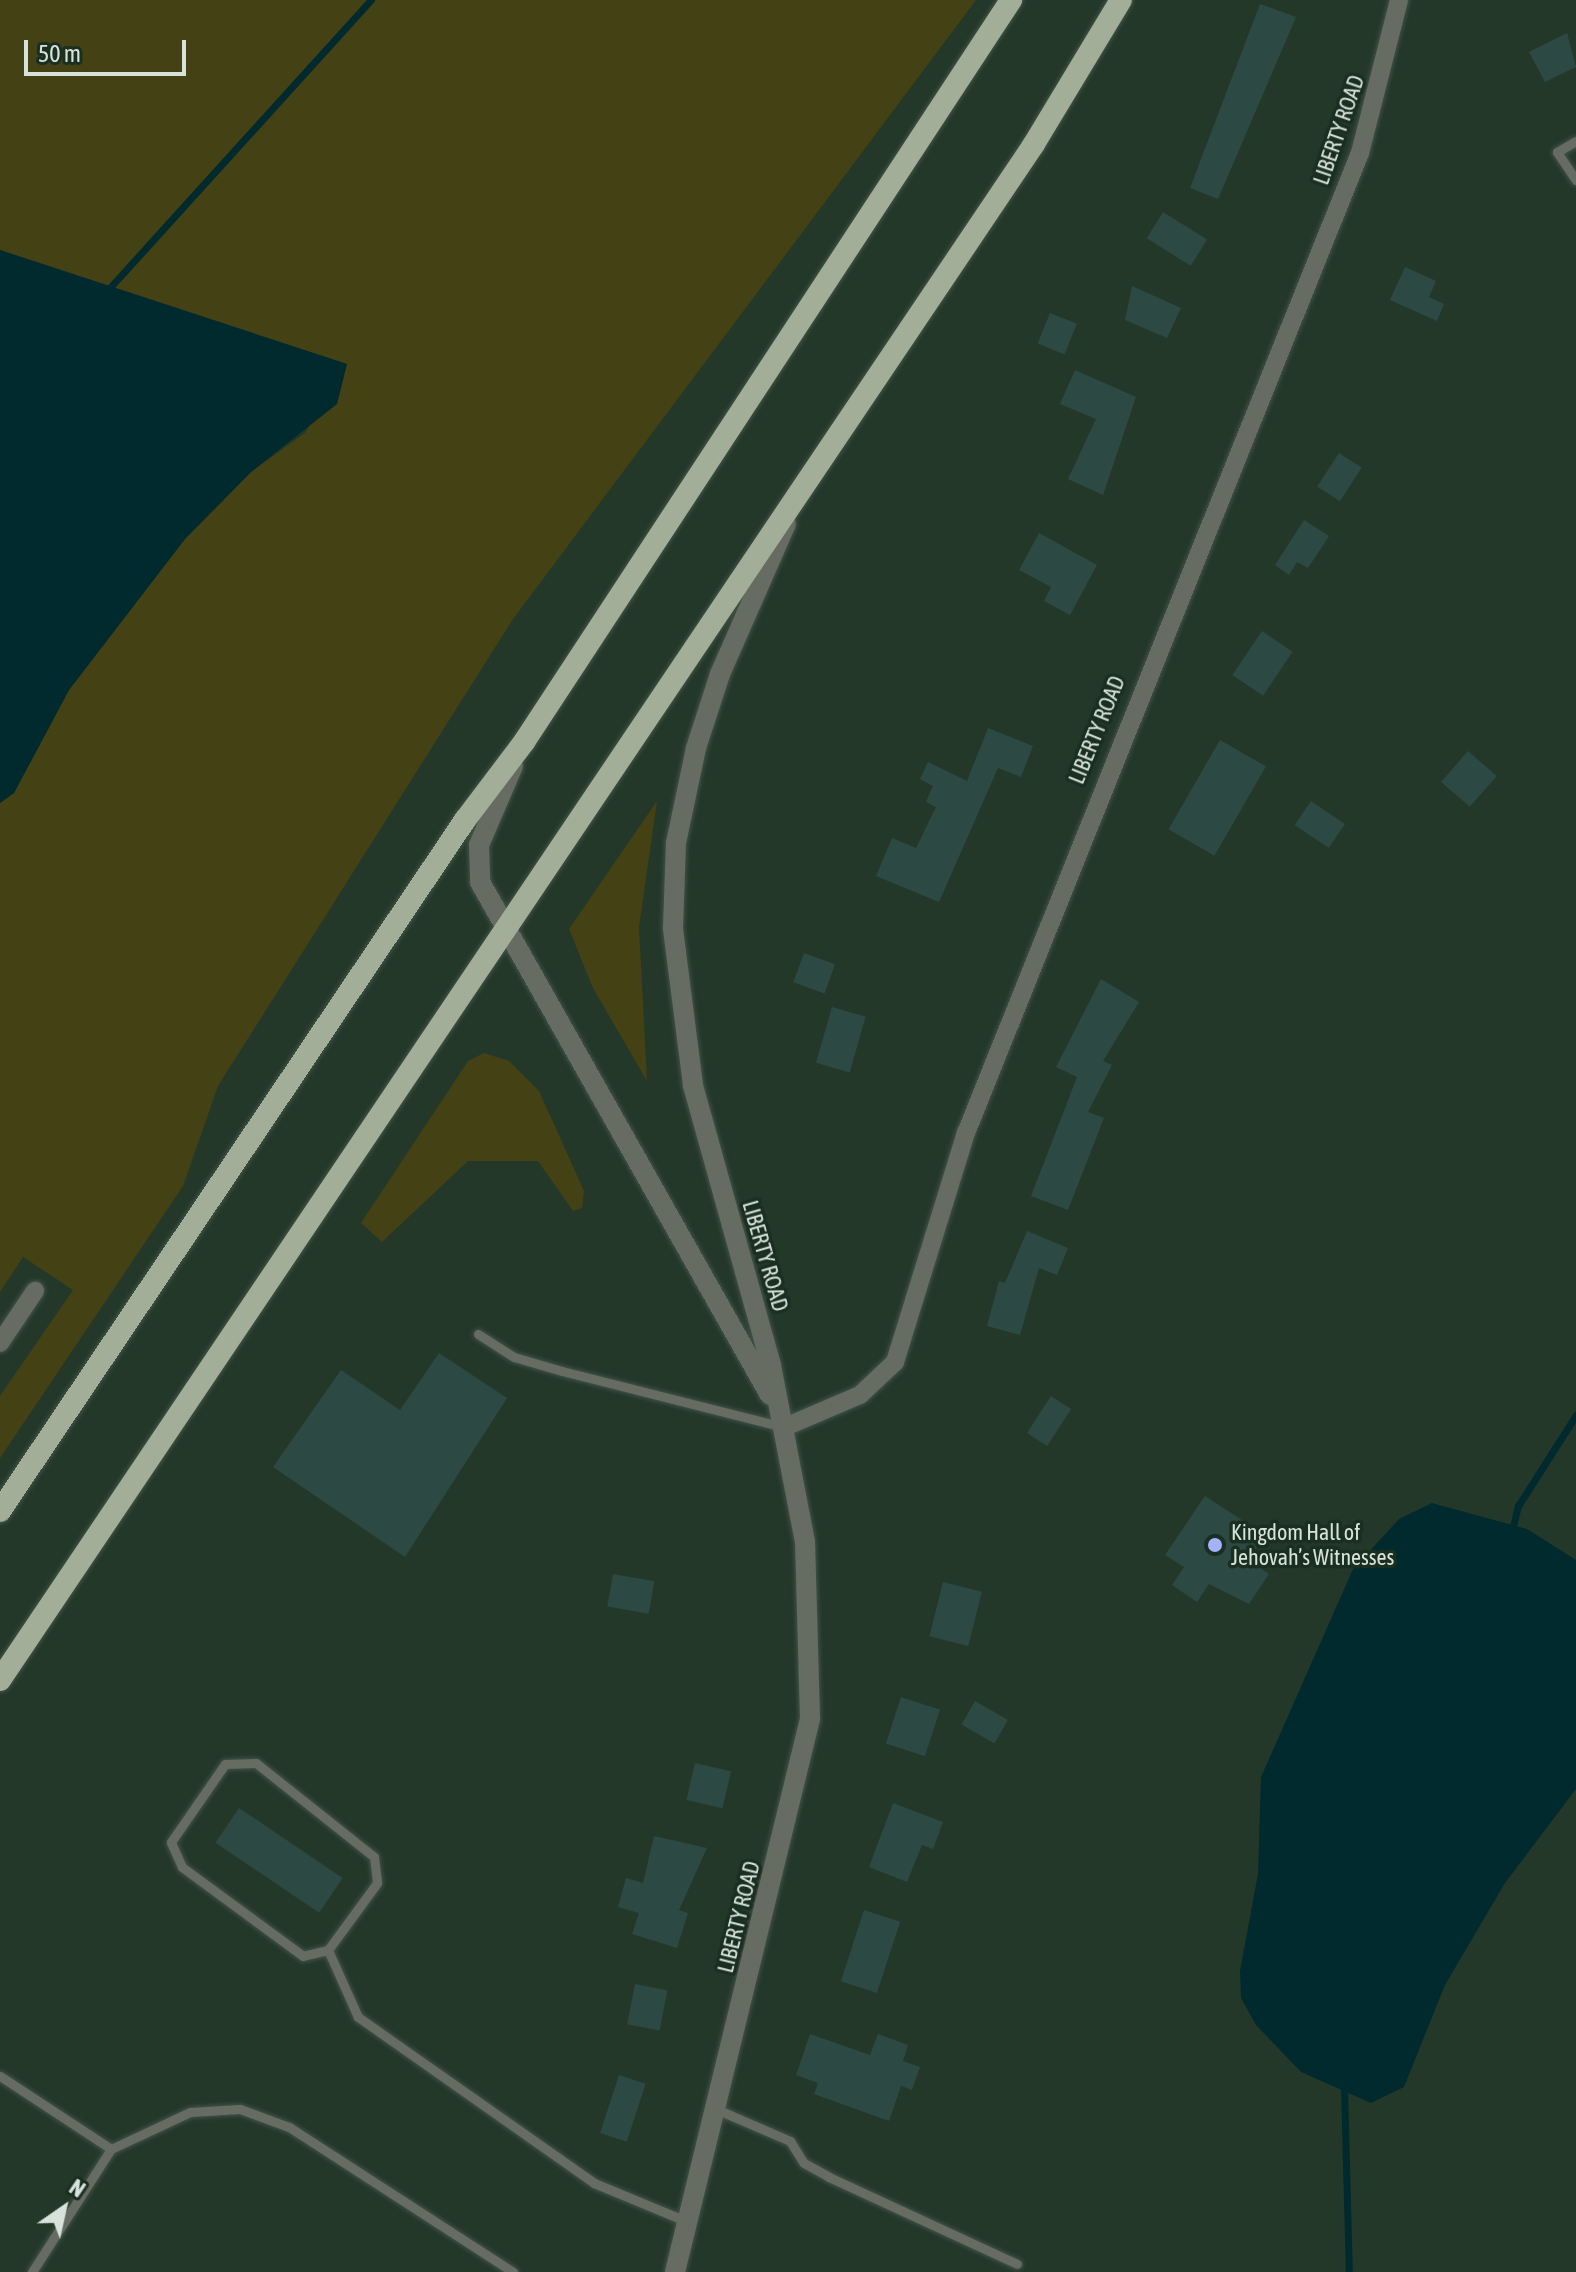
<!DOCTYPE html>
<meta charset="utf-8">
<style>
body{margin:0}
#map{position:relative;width:1576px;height:2272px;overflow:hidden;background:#24382a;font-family:"Asap Condensed",sans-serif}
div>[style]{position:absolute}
.green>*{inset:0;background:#444114}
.water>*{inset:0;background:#002a2d}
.stream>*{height:7px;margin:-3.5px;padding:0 3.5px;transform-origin:3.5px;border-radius:3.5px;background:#002a2d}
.building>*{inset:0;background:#2d4943;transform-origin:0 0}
.roads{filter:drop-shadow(0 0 2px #415346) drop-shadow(0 0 2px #415346)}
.service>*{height:9px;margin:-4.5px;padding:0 4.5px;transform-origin:4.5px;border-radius:4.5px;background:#676c62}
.minor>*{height:18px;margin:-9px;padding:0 9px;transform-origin:9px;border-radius:9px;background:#676c62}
.tertiary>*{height:20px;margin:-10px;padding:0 10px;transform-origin:10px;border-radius:10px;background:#676c62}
.trunk>*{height:22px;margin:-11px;padding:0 11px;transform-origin:11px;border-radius:11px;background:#a3ae99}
.dots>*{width:22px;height:22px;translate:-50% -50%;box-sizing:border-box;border:4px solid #1a2e21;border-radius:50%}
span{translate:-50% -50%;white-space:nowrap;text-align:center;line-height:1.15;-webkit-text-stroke:7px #1a2e21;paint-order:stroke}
.street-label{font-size:22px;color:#d7e3da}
.poi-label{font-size:22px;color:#d7e3da}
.left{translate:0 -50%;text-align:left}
.north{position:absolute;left:24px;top:2168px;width:80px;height:80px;-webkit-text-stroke:6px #1a2e21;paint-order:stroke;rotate:34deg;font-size:22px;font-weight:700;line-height:32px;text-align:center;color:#d7e3da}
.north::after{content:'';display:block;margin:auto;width:28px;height:36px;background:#d7e3da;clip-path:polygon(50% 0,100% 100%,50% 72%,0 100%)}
.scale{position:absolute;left:24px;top:40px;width:162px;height:36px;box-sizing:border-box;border:4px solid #d7e3da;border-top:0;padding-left:10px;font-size:24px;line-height:28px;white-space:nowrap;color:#d7e3da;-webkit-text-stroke:6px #1a2e21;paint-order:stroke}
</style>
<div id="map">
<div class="green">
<div style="clip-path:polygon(0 0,976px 0,513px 619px,218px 1086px,183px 1186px,0 1458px,0 1396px,73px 1290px,23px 1257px,0 1292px,0 803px,14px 793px,69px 690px,185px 539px,251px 472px,305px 433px,347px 364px,0 250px)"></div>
<div style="clip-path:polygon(657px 801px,639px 927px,647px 1081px,593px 988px,569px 929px)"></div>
<div style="clip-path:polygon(484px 1053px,509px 1061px,539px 1091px,584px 1191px,582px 1208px,573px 1211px,538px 1161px,468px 1161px,382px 1242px,361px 1223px,468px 1061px)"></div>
</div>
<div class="water">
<div style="clip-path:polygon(0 250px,347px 364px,337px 404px,251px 472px,185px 539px,69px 690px,14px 793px,0 803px)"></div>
<div style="clip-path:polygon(1432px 1503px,1527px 1529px,1576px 1560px,1576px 1789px,1505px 1883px,1445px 1985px,1404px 2087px,1371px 2103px,1301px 2072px,1256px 2025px,1241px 1998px,1240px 1971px,1258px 1874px,1261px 1777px,1353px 1569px,1399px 1519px)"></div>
</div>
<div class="stream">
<div style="left:105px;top:293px;width:396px;rotate:-47.8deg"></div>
<div style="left:1512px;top:1531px;width:26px;rotate:-77deg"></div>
<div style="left:1518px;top:1506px;width:108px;rotate:-57.5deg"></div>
<div style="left:1344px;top:2087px;width:185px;rotate:88.5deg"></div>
</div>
<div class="building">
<div style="clip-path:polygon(1260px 4px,1296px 17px,1218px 199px,1190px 188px)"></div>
<div style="clip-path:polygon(1567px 33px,1576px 67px,1545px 82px,1529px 52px)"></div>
<div style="left:1163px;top:212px;width:52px;height:31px;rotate:32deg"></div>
<div style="clip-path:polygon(1405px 267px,1436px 281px,1429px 297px,1444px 304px,1437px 321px,1390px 300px)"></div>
<div style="clip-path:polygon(1132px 286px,1181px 308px,1167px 338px,1125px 320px)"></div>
<div style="left:1050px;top:313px;width:29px;height:33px;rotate:22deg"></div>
<div style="clip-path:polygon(1075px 370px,1136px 397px,1103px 495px,1068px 479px,1096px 419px,1060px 404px)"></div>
<div style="left:1339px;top:453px;width:27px;height:40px;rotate:33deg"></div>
<div style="clip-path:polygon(1304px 520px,1329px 536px,1308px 568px,1297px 562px,1289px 575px,1275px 565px)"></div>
<div style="clip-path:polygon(1039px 533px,1097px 565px,1070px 615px,1044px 601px,1051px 587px,1019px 570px)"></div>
<div style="left:1262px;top:631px;width:37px;height:53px;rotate:34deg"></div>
<div style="clip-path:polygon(988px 728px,1033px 746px,1021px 777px,998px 768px,939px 902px,876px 876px,892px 838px,916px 848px,936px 807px,926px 802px,933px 786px,920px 779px,928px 762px,967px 781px)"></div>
<div style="left:1220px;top:740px;width:53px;height:103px;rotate:30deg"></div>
<div style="left:1468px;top:751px;width:38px;height:41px;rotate:41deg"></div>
<div style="left:1311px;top:801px;width:41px;height:29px;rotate:34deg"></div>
<div style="left:804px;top:953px;width:33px;height:31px;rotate:20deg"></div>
<div style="clip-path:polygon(1101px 979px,1139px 1002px,1103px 1061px,1112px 1065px,1088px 1112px,1104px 1118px,1068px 1210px,1031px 1196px,1077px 1077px,1056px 1067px)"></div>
<div style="left:832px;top:1007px;width:35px;height:58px;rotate:16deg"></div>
<div style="clip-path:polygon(1027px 1231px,1068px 1248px,1057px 1275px,1039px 1268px,1020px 1335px,987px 1326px,999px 1281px,1005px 1283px)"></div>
<div style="clip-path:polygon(439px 1353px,507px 1398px,405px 1557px,273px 1467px,341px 1370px,400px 1410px)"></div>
<div style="left:1051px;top:1396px;width:24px;height:44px;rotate:33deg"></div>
<div style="clip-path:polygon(1205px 1496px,1265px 1535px,1248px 1560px,1269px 1574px,1249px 1604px,1209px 1584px,1197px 1602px,1172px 1585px,1184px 1567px,1165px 1555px)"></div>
<div style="left:613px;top:1574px;width:42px;height:33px;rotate:10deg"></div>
<div style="left:943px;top:1582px;width:40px;height:56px;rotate:14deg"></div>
<div style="left:901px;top:1697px;width:41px;height:49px;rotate:18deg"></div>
<div style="left:975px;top:1701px;width:38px;height:27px;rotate:30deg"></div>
<div style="left:695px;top:1763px;width:37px;height:38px;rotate:13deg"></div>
<div style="clip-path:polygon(893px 1803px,943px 1822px,933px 1849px,922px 1845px,907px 1882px,869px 1867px)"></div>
<div style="left:239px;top:1808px;width:125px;height:42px;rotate:34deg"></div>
<div style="clip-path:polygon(654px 1836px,707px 1848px,679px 1910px,688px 1913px,677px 1948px,632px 1934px,639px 1913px,618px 1907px,626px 1878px,643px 1883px)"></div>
<div style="left:864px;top:1910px;width:38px;height:75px;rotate:18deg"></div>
<div style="left:635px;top:1984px;width:33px;height:41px;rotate:11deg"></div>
<div style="clip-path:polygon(810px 2034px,870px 2055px,878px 2034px,908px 2045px,903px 2061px,920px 2067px,912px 2090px,901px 2086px,889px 2121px,814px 2094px,818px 2083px,796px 2075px)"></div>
<div style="left:619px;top:2075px;width:28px;height:61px;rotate:18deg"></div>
</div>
<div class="roads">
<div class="service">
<div style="left:1576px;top:141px;width:22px;rotate:150deg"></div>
<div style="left:1557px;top:152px;width:34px;rotate:56deg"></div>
<div style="left:478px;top:1334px;width:43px;rotate:32.6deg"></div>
<div style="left:514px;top:1357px;width:50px;rotate:16.3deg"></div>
<div style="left:562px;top:1371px;width:228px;rotate:14.2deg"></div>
<div style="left:328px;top:1950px;width:26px;rotate:167deg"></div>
<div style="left:303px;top:1956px;width:150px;rotate:-143.7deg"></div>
<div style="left:182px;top:1867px;width:27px;rotate:-114deg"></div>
<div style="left:171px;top:1842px;width:95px;rotate:-55.3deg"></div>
<div style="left:225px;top:1764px;width:31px;rotate:-2deg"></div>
<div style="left:256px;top:1763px;width:151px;rotate:38.5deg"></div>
<div style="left:374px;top:1857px;width:26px;rotate:83deg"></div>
<div style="left:377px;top:1883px;width:83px;rotate:126.2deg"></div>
<div style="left:328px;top:1950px;width:73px;rotate:65.9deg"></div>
<div style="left:358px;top:2017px;width:289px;rotate:35.1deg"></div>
<div style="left:594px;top:2183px;width:102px;rotate:22.5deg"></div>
<div style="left:0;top:2076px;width:133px;rotate:33.3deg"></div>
<div style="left:716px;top:2109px;width:81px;rotate:23.4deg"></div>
<div style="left:790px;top:2141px;width:26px;rotate:58deg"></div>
<div style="left:804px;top:2163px;width:29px;rotate:29deg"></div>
<div style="left:829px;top:2177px;width:207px;rotate:24.8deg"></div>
<div style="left:32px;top:2272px;width:146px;rotate:-57.3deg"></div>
<div style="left:111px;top:2149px;width:87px;rotate:-25.1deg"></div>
<div style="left:190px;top:2112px;width:50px;rotate:-3.4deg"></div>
<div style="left:240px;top:2109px;width:52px;rotate:20.2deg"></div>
<div style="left:289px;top:2127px;width:267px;rotate:32.9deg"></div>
</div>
<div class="minor">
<div style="left:0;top:1343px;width:63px;rotate:-56.1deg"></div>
<div style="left:785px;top:1427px;width:82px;rotate:-23.1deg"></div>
<div style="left:860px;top:1395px;width:48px;rotate:-43.3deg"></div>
<div style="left:895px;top:1362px;width:240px;rotate:-72.8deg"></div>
<div style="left:966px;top:1133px;width:1056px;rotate:-68.1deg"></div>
<div style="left:1360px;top:153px;width:158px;rotate:-75.7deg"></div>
</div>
<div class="tertiary">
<div style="left:513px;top:766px;width:86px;rotate:113.3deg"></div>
<div style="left:479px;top:845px;width:37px;rotate:88deg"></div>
<div style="left:480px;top:882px;width:589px;rotate:60.52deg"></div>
<div style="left:675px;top:2272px;width:569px;rotate:-76.28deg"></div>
<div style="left:810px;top:1719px;width:177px;rotate:-91.6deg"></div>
<div style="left:805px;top:1542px;width:180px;rotate:-100.9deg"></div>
<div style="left:771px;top:1365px;width:291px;rotate:-105.6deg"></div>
<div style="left:693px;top:1085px;width:158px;rotate:-97.3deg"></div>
<div style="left:673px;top:928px;width:85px;rotate:-88deg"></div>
<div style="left:676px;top:843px;width:97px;rotate:-78.1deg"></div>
<div style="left:696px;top:748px;width:78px;rotate:-72deg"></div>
<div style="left:720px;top:674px;width:164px;rotate:-66.3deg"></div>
</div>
<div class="trunk">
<div style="left:0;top:1511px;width:833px;rotate:-56.06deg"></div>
<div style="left:465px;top:820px;width:98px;rotate:-52.9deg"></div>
<div style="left:524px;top:742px;width:888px;rotate:-56.72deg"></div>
<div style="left:0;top:1680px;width:1852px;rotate:-56.05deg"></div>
<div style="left:1034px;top:144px;width:168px;rotate:-58.9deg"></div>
</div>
</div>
<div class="dots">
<div style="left:1215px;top:1545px;background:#a4b2fc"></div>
</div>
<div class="street-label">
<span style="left:1339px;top:130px;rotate:-71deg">LIBERTY ROAD</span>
<span style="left:1097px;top:730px;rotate:-68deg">LIBERTY ROAD</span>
<span style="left:765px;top:1256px;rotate:74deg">LIBERTY ROAD</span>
<span style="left:739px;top:1917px;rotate:-76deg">LIBERTY ROAD</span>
</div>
<div class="poi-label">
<span class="left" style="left:1231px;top:1545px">Kingdom Hall of<br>Jehovah’s Witnesses</span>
</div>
<div class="north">N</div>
<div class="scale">50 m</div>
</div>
